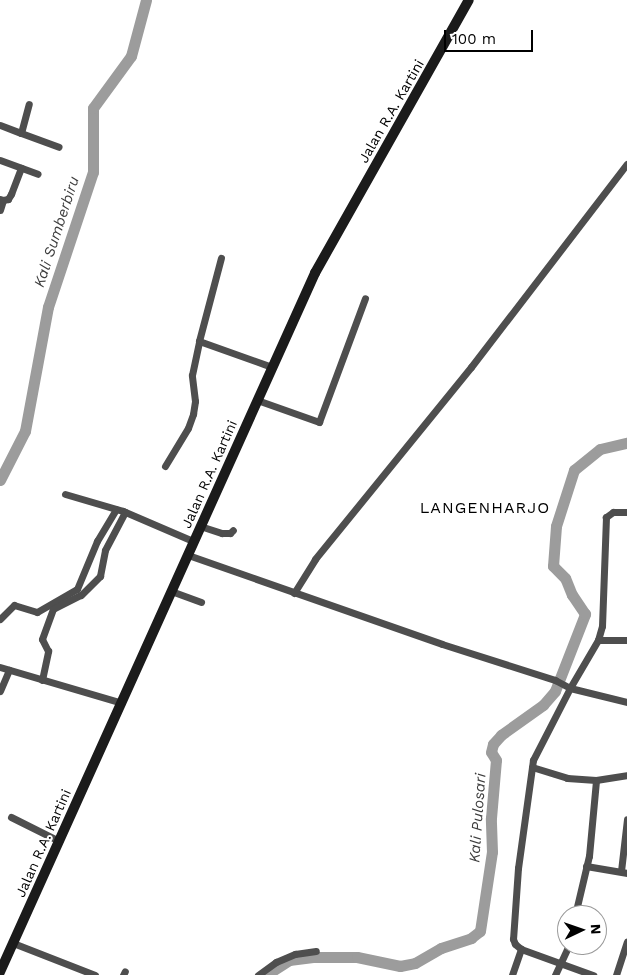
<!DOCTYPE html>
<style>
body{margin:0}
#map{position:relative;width:627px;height:975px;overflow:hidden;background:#fff;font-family:"Work Sans",sans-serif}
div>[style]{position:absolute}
.river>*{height:11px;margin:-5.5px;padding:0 5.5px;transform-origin:5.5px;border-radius:5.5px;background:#9c9c9c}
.minor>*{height:7px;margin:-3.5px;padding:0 3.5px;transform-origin:3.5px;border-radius:3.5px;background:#4e4e4e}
.secondary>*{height:10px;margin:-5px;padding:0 5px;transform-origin:5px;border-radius:5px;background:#1b1b1b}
span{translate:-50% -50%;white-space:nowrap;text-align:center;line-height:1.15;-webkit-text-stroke:4px #fff;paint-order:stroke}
.street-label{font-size:14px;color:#000}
.water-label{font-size:15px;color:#3d3d3d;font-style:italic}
.quarter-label{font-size:16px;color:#000;letter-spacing:1px}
.north{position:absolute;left:557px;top:905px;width:50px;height:50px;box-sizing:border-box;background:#fff;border:1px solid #999;border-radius:50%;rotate:87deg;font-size:14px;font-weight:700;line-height:20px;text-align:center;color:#000}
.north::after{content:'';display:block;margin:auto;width:18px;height:22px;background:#000;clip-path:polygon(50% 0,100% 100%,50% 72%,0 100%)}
.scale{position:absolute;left:444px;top:30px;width:89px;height:22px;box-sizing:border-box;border:2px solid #000;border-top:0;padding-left:6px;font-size:15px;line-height:18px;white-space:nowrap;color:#000;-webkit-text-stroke:4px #fff;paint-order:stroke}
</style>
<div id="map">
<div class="river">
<div style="left:0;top:480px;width:55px;rotate:-63deg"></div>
<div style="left:25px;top:431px;width:126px;rotate:-79.5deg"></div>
<div style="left:48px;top:307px;width:142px;rotate:-71.6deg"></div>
<div style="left:93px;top:172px;width:64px;rotate:-90deg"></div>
<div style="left:93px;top:108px;width:64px;rotate:-53.8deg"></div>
<div style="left:131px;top:56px;width:58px;rotate:-75deg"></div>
<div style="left:266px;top:975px;width:27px;rotate:-33deg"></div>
<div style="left:289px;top:960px;width:26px;rotate:-7deg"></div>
<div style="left:315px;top:957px;width:42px"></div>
<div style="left:357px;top:957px;width:44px;rotate:11.8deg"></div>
<div style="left:400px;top:966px;width:15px;rotate:-11deg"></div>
<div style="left:415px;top:963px;width:30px;rotate:-30deg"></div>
<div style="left:441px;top:948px;width:32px;rotate:-18deg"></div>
<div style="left:471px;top:938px;width:11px;rotate:-38deg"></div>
<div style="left:480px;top:931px;width:80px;rotate:-81.4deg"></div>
<div style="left:492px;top:852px;width:34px;rotate:-92deg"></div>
<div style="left:491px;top:818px;width:58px;rotate:-85.1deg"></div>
<div style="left:496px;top:760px;width:9px;rotate:-122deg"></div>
<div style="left:491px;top:752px;width:8px;rotate:-76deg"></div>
<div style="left:493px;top:744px;width:12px;rotate:-48deg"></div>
<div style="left:501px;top:735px;width:52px;rotate:-35.5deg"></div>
<div style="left:543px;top:705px;width:18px;rotate:-49deg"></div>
<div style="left:555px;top:691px;width:83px;rotate:-68.7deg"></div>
<div style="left:585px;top:614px;width:23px;rotate:-124deg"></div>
<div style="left:572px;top:595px;width:18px;rotate:-112deg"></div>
<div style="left:565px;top:578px;width:17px;rotate:-135deg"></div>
<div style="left:553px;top:566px;width:40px;rotate:-85.7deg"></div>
<div style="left:556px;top:526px;width:59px;rotate:-72.2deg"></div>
<div style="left:574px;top:470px;width:33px;rotate:-39deg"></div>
<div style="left:600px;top:449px;width:28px;rotate:-13deg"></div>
</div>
<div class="minor">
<div style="left:0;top:125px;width:22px;rotate:21deg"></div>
<div style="left:21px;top:133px;width:30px;rotate:-75deg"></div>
<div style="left:21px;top:133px;width:40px;rotate:20.2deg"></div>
<div style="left:0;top:160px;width:40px;rotate:20.2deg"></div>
<div style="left:3px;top:200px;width:5px;rotate:-11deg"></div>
<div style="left:8px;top:199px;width:6px;rotate:-59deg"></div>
<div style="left:11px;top:194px;width:28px;rotate:-69deg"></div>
<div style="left:0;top:210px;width:10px;rotate:-73deg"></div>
<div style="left:3px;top:200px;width:3px;rotate:-162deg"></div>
<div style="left:199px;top:341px;width:86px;rotate:-75.2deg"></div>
<div style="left:257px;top:400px;width:66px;rotate:19.5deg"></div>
<div style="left:319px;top:422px;width:132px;rotate:-69.6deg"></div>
<div style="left:165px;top:466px;width:44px;rotate:-58.8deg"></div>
<div style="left:188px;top:428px;width:15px;rotate:-70deg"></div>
<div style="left:193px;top:414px;width:13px;rotate:-81deg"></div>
<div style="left:195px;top:401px;width:26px;rotate:-97deg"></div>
<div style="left:192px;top:375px;width:35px;rotate:-78deg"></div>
<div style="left:199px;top:341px;width:77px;rotate:19.6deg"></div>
<div style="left:65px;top:494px;width:60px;rotate:16.3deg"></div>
<div style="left:123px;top:511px;width:76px;rotate:23.2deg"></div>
<div style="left:627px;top:512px;width:14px;rotate:180deg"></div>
<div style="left:613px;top:512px;width:9px;rotate:144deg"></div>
<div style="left:606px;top:517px;width:109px;rotate:92.1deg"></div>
<div style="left:602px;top:626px;width:15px;rotate:106deg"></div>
<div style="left:598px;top:640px;width:56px;rotate:120.3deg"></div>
<div style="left:570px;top:688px;width:59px;rotate:13.8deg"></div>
<div style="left:200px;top:526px;width:23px;rotate:18deg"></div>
<div style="left:222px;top:533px;width:8px"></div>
<div style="left:230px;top:533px;width:4px;rotate:-45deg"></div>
<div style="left:188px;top:555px;width:269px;rotate:19.3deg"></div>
<div style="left:442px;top:644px;width:119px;rotate:17.7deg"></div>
<div style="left:555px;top:680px;width:17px;rotate:28deg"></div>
<div style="left:570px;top:688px;width:81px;rotate:117.2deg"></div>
<div style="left:533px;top:760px;width:109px;rotate:97.9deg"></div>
<div style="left:518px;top:868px;width:71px;rotate:94deg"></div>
<div style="left:513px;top:939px;width:5px;rotate:68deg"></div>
<div style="left:515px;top:944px;width:8px;rotate:40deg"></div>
<div style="left:521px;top:949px;width:77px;rotate:19.9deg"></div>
<div style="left:171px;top:591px;width:32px;rotate:20deg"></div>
<div style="left:294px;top:593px;width:40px;rotate:-58deg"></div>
<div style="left:315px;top:559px;width:247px;rotate:-50.9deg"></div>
<div style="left:471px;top:367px;width:256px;rotate:-52.5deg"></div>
<div style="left:0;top:619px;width:20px;rotate:-45deg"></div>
<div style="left:14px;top:605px;width:24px;rotate:17deg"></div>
<div style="left:37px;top:612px;width:46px;rotate:-29.9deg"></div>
<div style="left:77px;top:589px;width:52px;rotate:-67.4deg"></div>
<div style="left:97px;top:541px;width:37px;rotate:-59deg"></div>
<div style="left:598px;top:640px;width:29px"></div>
<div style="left:0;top:667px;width:127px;rotate:16.4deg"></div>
<div style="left:42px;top:680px;width:30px;rotate:-78deg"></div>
<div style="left:48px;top:651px;width:13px;rotate:-117deg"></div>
<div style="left:42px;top:639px;width:32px;rotate:-70deg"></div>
<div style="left:53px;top:609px;width:31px;rotate:-27deg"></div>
<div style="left:81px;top:595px;width:27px;rotate:-45deg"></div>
<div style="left:100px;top:576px;width:26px;rotate:-79deg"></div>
<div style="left:105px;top:550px;width:43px;rotate:-62.2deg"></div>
<div style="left:0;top:691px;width:23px;rotate:-67deg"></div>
<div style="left:532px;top:767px;width:37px;rotate:17deg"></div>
<div style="left:567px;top:778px;width:29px;rotate:4deg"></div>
<div style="left:11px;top:817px;width:54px;rotate:26.6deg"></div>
<div style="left:586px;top:866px;width:42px;rotate:9.7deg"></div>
<div style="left:621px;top:871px;width:52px;rotate:-83.4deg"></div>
<div style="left:575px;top:915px;width:61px;rotate:-76.7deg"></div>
<div style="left:589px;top:856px;width:76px;rotate:-84.7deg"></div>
<div style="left:596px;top:780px;width:31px;rotate:-9deg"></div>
<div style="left:13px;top:943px;width:88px;rotate:21.3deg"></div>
<div style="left:123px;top:975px;width:4px;rotate:-63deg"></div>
<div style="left:258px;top:975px;width:22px;rotate:-36deg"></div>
<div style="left:276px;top:962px;width:21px;rotate:-23deg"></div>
<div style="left:295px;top:954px;width:21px;rotate:-8deg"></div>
<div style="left:512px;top:975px;width:28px;rotate:-71deg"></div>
<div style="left:555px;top:975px;width:33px;rotate:-65deg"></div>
<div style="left:616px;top:975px;width:35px;rotate:-72deg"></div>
</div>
<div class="secondary">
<div style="left:0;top:972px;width:767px;rotate:-65.74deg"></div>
<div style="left:315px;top:273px;width:313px;rotate:-60.6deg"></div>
</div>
<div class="street-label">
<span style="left:391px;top:111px;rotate:-60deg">Jalan R.A. Kartini</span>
<span style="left:209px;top:474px;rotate:-66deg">Jalan R.A. Kartini</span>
<span style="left:43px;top:843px;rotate:-66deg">Jalan R.A. Kartini</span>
</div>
<div class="water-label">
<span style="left:57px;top:232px;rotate:-72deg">Kali Sumberbiru</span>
<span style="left:478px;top:818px;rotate:-86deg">Kali Pulosari</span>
</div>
<div class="quarter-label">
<span style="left:485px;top:508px">LANGENHARJO</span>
</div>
<div class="north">N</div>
<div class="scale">100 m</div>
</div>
